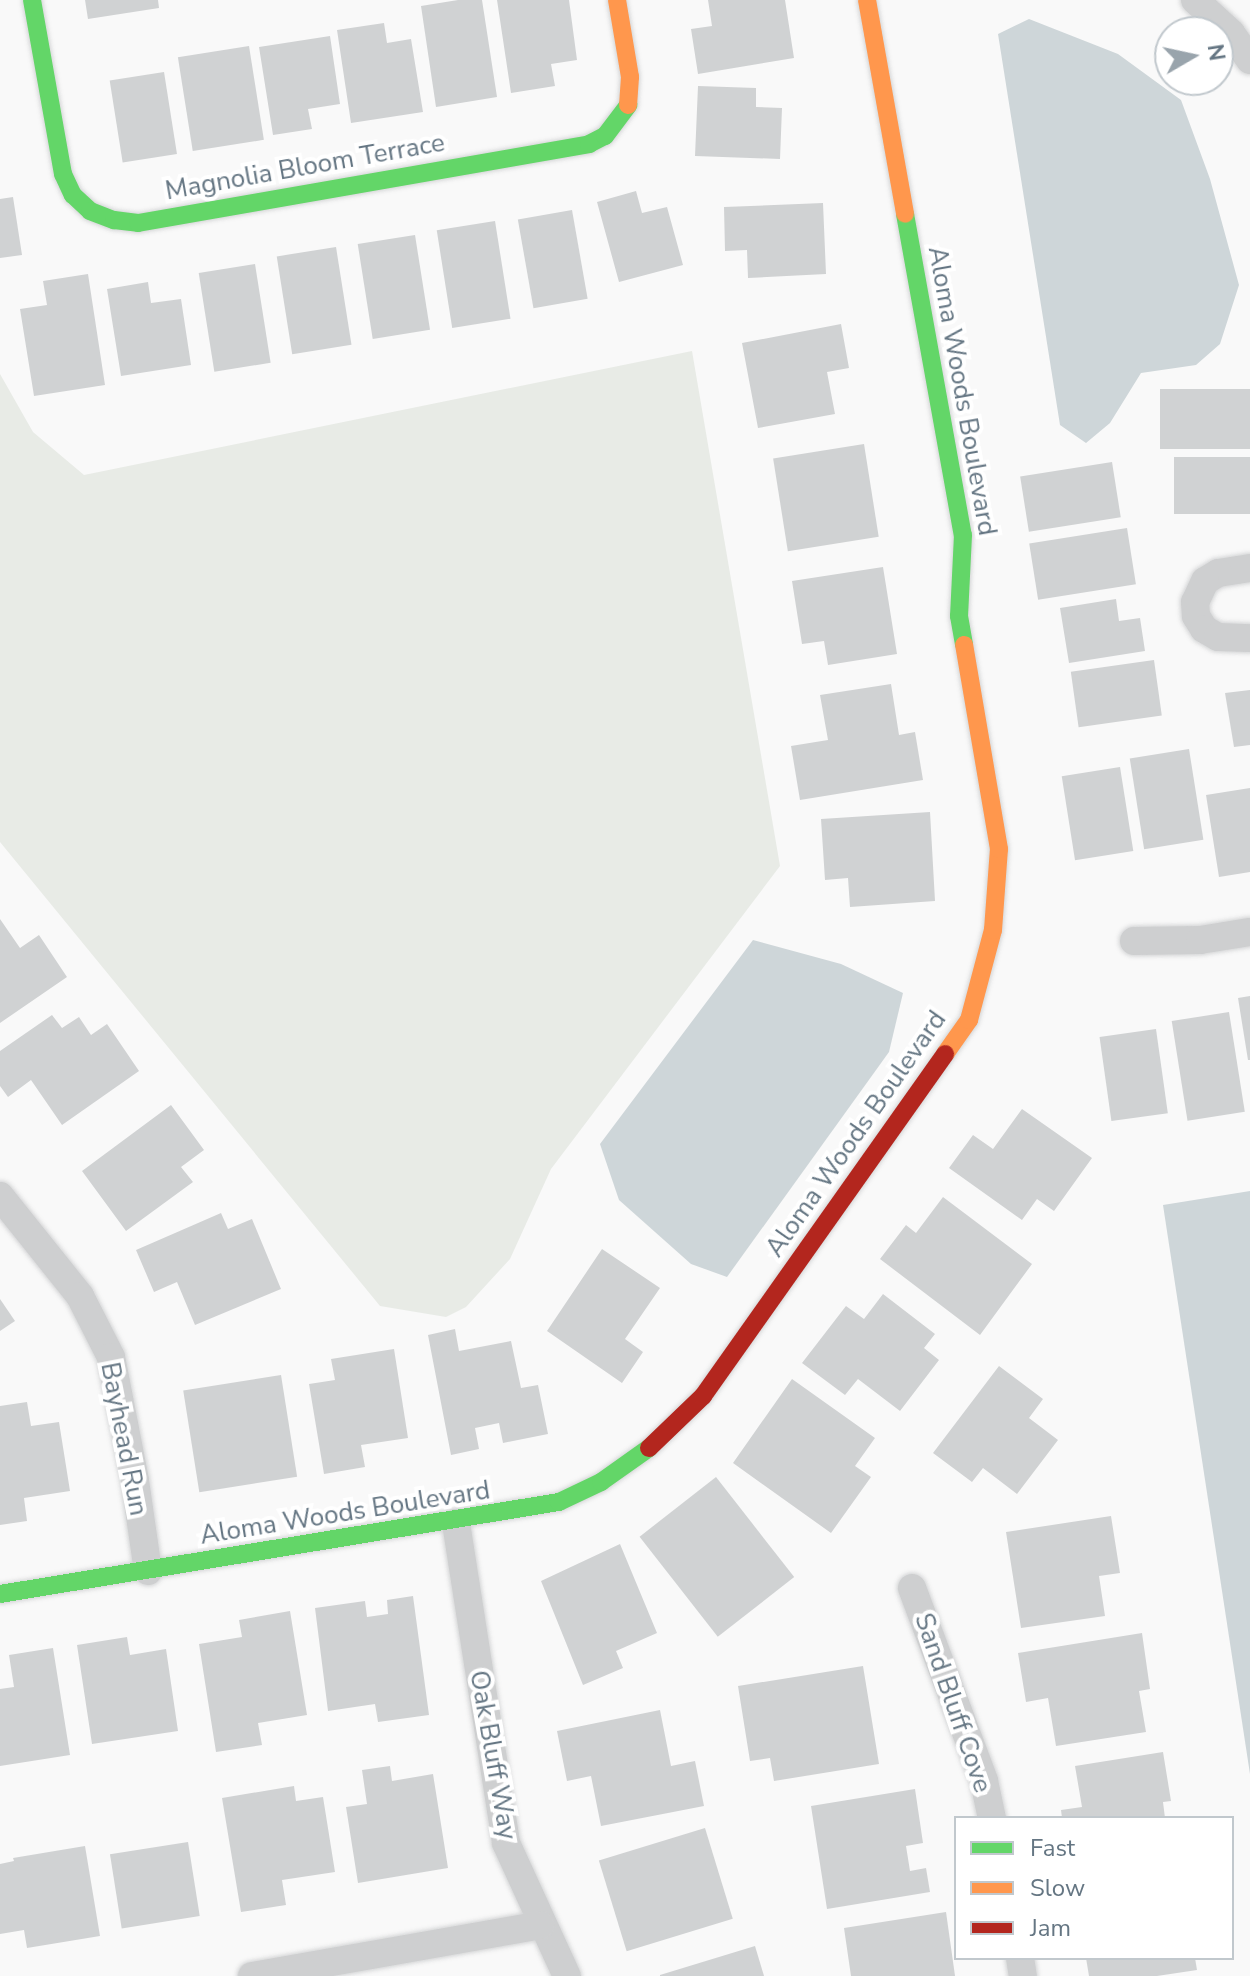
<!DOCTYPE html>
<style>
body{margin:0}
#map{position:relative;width:1250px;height:1976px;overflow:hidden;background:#f9f9f9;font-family:"Nunito Sans",sans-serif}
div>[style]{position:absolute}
.green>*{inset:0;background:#e8ebe6}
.water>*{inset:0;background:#ced6d9}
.building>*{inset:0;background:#d0d2d3;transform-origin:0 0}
.roads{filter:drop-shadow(0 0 2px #d5d6d7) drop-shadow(0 0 2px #d5d6d7)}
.street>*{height:28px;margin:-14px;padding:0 14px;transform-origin:14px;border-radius:14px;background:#cecfd0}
.fast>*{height:18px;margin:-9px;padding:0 9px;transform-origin:9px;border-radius:9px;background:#63d668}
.slow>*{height:18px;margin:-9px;padding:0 9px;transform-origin:9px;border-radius:9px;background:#ff974d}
.jam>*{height:18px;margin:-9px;padding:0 9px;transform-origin:9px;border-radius:9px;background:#b3261e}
span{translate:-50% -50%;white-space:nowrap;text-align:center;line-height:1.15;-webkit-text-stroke:8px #fff;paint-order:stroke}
.street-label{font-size:26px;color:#657683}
.legend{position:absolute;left:954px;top:1816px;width:280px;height:144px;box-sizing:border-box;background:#fff;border:2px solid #c1c8cd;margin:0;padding:10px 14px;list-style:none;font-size:24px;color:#657683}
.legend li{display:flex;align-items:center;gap:16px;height:40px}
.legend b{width:40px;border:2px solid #c1c8cd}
.north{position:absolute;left:1154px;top:16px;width:80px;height:80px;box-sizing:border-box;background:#fff;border:2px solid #c1c8cd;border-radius:50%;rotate:81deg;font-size:22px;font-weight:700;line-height:32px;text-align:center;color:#657683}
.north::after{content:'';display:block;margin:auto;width:28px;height:36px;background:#99a4ac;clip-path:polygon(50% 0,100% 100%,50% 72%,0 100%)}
</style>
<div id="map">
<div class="green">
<div style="clip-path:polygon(692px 351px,780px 866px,551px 1169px,510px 1259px,466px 1307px,446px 1317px,380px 1306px,0 842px,0 374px,33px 432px,84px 475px)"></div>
</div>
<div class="water">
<div style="clip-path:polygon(1029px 19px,1118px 54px,1181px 100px,1210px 179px,1239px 285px,1220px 344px,1196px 365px,1141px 373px,1110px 423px,1086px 443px,1060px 425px,998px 34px)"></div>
<div style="clip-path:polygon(753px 940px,841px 964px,903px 993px,889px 1052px,727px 1277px,691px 1264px,619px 1200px,600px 1144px)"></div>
<div style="clip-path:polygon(1250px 1191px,1250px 1774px,1163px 1205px)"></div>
</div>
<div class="building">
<div style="clip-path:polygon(85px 0,158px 0,159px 8px,88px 19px)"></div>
<div style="clip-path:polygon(458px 0,482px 0,497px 97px,436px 107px,421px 6px)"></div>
<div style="clip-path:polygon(497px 0,569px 0,577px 60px,551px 64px,555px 86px,511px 93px)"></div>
<div style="clip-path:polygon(708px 0,785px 0,794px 58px,698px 74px,691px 29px,712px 26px)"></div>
<div style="clip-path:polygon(384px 23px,387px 43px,411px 39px,423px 112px,351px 123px,337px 30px)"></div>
<div style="clip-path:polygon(330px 36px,340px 104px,308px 109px,312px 129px,273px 135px,259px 47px)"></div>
<div style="left:249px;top:46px;width:95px;height:72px;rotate:81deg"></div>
<div style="left:164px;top:72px;width:83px;height:55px;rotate:81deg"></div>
<div style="clip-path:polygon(698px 86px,756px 88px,756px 107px,782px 108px,780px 159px,695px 156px)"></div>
<div style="clip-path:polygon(636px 191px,642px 213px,667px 207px,683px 265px,619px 282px,597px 202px)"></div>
<div style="clip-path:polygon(13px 197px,22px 255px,0 258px,0 199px)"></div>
<div style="clip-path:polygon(823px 203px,826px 274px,748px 278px,747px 250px,725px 251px,724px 207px)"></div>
<div style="left:572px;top:210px;width:90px;height:55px;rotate:80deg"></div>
<div style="left:495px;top:221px;width:99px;height:59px;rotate:81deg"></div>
<div style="left:415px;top:235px;width:96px;height:58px;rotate:81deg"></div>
<div style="left:336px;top:247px;width:99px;height:60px;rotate:81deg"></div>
<div style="left:255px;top:264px;width:100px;height:57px;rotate:81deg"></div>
<div style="clip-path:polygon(88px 274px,105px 385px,34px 396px,20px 309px,47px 305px,43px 281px)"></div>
<div style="clip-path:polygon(148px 282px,151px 303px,181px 299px,191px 365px,121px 376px,107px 289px)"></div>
<div style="clip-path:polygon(841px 324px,849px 368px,827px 372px,835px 414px,758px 428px,742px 343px)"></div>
<div style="left:1250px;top:389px;width:60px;height:90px;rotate:90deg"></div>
<div style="left:864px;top:444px;width:94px;height:92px;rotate:81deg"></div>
<div style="left:1250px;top:457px;width:57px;height:76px;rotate:90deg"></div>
<div style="left:1112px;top:462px;width:56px;height:93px;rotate:81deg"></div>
<div style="left:1127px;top:528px;width:57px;height:99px;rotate:81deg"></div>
<div style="clip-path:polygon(883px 567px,897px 654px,828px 665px,824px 641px,802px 644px,792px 581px)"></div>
<div style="clip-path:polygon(1116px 599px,1119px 621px,1140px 618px,1145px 651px,1069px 663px,1060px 608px)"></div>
<div style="left:1154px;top:660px;width:56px;height:84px;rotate:82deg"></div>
<div style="clip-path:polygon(891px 684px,899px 735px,915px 732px,923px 780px,800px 800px,791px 746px,828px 740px,820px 695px)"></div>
<div style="clip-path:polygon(1250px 690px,1250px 745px,1234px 747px,1225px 693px)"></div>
<div style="left:1189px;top:749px;width:92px;height:60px;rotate:81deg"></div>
<div style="left:1120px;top:767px;width:85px;height:59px;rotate:81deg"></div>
<div style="clip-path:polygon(1250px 788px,1250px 872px,1219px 877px,1206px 795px)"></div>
<div style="clip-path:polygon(930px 812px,935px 901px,850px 907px,848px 878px,825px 880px,821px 819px)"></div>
<div style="clip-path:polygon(0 919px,20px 948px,39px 935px,67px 977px,0 1023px)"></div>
<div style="clip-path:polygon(1250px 996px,1250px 1060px,1248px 1060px,1238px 998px)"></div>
<div style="left:1229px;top:1012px;width:101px;height:58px;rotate:81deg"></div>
<div style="clip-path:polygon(52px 1015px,62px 1028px,79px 1017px,91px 1035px,107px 1024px,139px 1071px,62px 1125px,31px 1080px,8px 1097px,0 1086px,0 1051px)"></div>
<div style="left:1156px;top:1029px;width:85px;height:57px;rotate:82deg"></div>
<div style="clip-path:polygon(171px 1105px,204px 1150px,181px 1167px,193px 1182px,126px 1231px,82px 1171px)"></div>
<div style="clip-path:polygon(1022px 1109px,1092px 1158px,1054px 1211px,1037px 1199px,1022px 1220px,949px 1168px,973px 1135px,993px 1149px)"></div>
<div style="clip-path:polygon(943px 1197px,1032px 1264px,980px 1335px,880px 1259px,906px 1225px,916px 1233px)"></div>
<div style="clip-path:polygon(221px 1213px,228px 1229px,252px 1219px,281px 1289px,195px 1325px,177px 1282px,154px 1292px,136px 1250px)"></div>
<div style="clip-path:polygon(602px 1249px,660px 1288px,625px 1339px,643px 1352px,622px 1383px,547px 1331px)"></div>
<div style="clip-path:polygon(883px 1294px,935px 1334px,924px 1348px,939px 1360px,900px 1411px,858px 1379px,845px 1395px,802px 1363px,846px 1306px,864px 1319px)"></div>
<div style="clip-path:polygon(0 1299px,15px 1321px,0 1331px)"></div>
<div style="clip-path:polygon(455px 1329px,459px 1351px,511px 1341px,521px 1388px,538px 1385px,548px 1434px,503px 1443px,499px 1423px,475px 1428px,479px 1449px,451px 1455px,428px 1335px)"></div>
<div style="clip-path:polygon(394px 1349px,408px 1438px,361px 1445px,365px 1467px,324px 1474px,309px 1384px,335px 1380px,331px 1359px)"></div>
<div style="clip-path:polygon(999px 1366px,1043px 1399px,1029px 1418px,1058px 1440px,1017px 1494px,983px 1468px,972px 1482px,933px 1453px)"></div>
<div style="left:281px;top:1375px;width:103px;height:99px;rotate:81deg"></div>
<div style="clip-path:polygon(792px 1379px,875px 1438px,855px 1466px,871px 1477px,831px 1533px,733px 1463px)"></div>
<div style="clip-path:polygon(27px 1402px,31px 1426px,59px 1422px,70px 1491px,24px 1498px,27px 1521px,0 1525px,0 1406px)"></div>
<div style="left:716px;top:1477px;width:127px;height:97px;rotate:52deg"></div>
<div style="clip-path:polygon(1111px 1516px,1120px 1573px,1099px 1576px,1105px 1616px,1021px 1628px,1006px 1532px)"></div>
<div style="clip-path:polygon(620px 1544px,657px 1633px,616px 1651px,623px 1668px,583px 1685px,541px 1581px)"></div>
<div style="clip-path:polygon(413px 1596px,429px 1715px,378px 1722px,375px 1704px,328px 1711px,315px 1608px,365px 1601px,367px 1617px,388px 1614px,387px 1600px)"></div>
<div style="clip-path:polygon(290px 1611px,307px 1715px,258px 1723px,262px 1745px,216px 1752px,199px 1644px,242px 1637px,239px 1620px)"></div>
<div style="clip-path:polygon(1142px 1633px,1150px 1689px,1139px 1691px,1146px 1732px,1056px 1746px,1048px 1698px,1026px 1702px,1018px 1653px)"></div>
<div style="clip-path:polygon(127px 1637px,130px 1655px,166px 1649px,178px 1731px,92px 1744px,77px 1645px)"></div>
<div style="clip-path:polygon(53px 1648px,70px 1755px,0 1766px,0 1689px,14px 1687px,9px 1655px)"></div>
<div style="clip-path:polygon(863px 1666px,879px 1764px,774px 1781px,770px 1758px,750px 1761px,738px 1686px)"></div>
<div style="clip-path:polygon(660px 1710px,671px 1766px,695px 1761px,704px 1806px,601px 1826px,591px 1776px,567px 1781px,557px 1731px)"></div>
<div style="clip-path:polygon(1163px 1752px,1171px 1801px,1163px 1802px,1165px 1818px,1062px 1818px,1061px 1810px,1082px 1807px,1075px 1766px)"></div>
<div style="clip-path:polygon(390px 1766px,392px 1781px,433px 1774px,448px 1868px,358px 1883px,346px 1807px,367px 1804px,362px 1770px)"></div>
<div style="clip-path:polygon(294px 1786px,296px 1801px,323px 1797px,335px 1872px,282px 1880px,286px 1905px,241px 1912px,222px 1798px)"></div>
<div style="clip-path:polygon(915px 1789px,923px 1843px,906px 1846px,910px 1871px,926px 1868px,930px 1892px,827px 1909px,811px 1806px)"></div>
<div style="left:705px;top:1828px;width:95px;height:111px;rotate:73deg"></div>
<div style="left:188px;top:1842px;width:75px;height:79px;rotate:81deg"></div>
<div style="clip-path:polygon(85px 1846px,100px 1936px,27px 1948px,24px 1930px,0 1934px,0 1864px,14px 1861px,13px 1858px)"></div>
<div style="clip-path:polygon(946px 1912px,955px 1976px,851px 1976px,844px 1928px)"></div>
<div style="clip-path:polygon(755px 1946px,764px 1976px,660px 1976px,660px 1975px)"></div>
<div style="clip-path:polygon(1086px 1958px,1195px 1958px,1197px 1970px,1157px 1976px,1089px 1976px)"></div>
</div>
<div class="roads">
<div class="street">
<div style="left:1195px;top:0;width:49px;rotate:42.5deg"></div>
<div style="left:1231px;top:33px;width:33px;rotate:55deg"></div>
<div style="left:1250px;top:568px;width:32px;rotate:171deg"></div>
<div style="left:1218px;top:573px;width:15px;rotate:148deg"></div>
<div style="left:1205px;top:581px;width:23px;rotate:115deg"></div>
<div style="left:1195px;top:602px;width:14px;rotate:86deg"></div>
<div style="left:1196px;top:616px;width:15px;rotate:58deg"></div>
<div style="left:1204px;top:629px;width:16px;rotate:30deg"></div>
<div style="left:1218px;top:637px;width:32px;rotate:2deg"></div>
<div style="left:1134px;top:941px;width:66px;rotate:-0.9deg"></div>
<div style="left:1200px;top:940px;width:51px;rotate:-9.1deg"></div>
<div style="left:0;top:1196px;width:128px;rotate:51.3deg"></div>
<div style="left:80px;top:1296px;width:68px;rotate:63.1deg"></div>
<div style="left:111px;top:1357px;width:126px;rotate:79deg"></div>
<div style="left:135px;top:1481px;width:91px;rotate:81.8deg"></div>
<div style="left:456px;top:1523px;width:324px;rotate:81.1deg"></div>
<div style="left:506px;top:1843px;width:146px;rotate:65.4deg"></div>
<div style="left:912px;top:1588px;width:206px;rotate:69.5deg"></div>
<div style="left:984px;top:1781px;width:38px;rotate:78deg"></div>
<div style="left:1020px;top:1958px;width:18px;rotate:81deg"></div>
<div style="left:252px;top:1976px;width:293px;rotate:-10deg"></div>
</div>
<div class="fast">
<div style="left:32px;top:0;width:177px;rotate:79.9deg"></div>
<div style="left:63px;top:174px;width:23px;rotate:65deg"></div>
<div style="left:73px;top:195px;width:23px;rotate:43deg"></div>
<div style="left:90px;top:211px;width:26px;rotate:21deg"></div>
<div style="left:114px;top:220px;width:24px;rotate:7deg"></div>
<div style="left:138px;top:223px;width:458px;rotate:-9.9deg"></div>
<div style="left:589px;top:144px;width:18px;rotate:-27deg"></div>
<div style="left:605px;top:136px;width:39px;rotate:-53deg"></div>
<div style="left:905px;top:214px;width:326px;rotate:79.8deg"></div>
<div style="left:963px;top:535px;width:81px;rotate:92.8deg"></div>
<div style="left:959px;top:616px;width:29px;rotate:80deg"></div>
<div style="left:0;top:1594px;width:567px;rotate:-9.35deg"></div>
<div style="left:559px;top:1502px;width:47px;rotate:-25.5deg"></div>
<div style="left:601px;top:1482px;width:59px;rotate:-35.3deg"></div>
</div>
<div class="slow">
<div style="left:617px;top:0;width:78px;rotate:80.4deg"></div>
<div style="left:630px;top:77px;width:28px;rotate:94deg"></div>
<div style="left:867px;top:0;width:217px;rotate:79.9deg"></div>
<div style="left:945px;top:1054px;width:42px;rotate:-54.8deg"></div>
<div style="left:969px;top:1020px;width:93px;rotate:-75.1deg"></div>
<div style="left:993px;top:930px;width:81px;rotate:-85.8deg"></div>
<div style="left:999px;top:849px;width:207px;rotate:-99.7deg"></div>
</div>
<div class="jam">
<div style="left:649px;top:1448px;width:75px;rotate:-43.9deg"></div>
<div style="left:703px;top:1396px;width:419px;rotate:-54.7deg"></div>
</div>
</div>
<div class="street-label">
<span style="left:305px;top:167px;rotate:-10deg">Magnolia Bloom Terrace</span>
<span style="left:962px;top:391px;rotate:80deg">Aloma Woods Boulevard</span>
<span style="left:856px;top:1134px;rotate:-55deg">Aloma Woods Boulevard</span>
<span style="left:124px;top:1439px;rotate:79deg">Bayhead Run</span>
<span style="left:345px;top:1513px;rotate:-9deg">Aloma Woods Boulevard</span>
<span style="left:953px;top:1703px;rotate:71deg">Sand Bluff Cove</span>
<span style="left:493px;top:1755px;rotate:80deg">Oak Bluff Way</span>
</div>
<ul class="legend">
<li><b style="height:10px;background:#63d668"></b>Fast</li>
<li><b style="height:10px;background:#ff974d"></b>Slow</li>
<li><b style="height:10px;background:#b3261e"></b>Jam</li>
</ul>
<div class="north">N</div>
</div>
